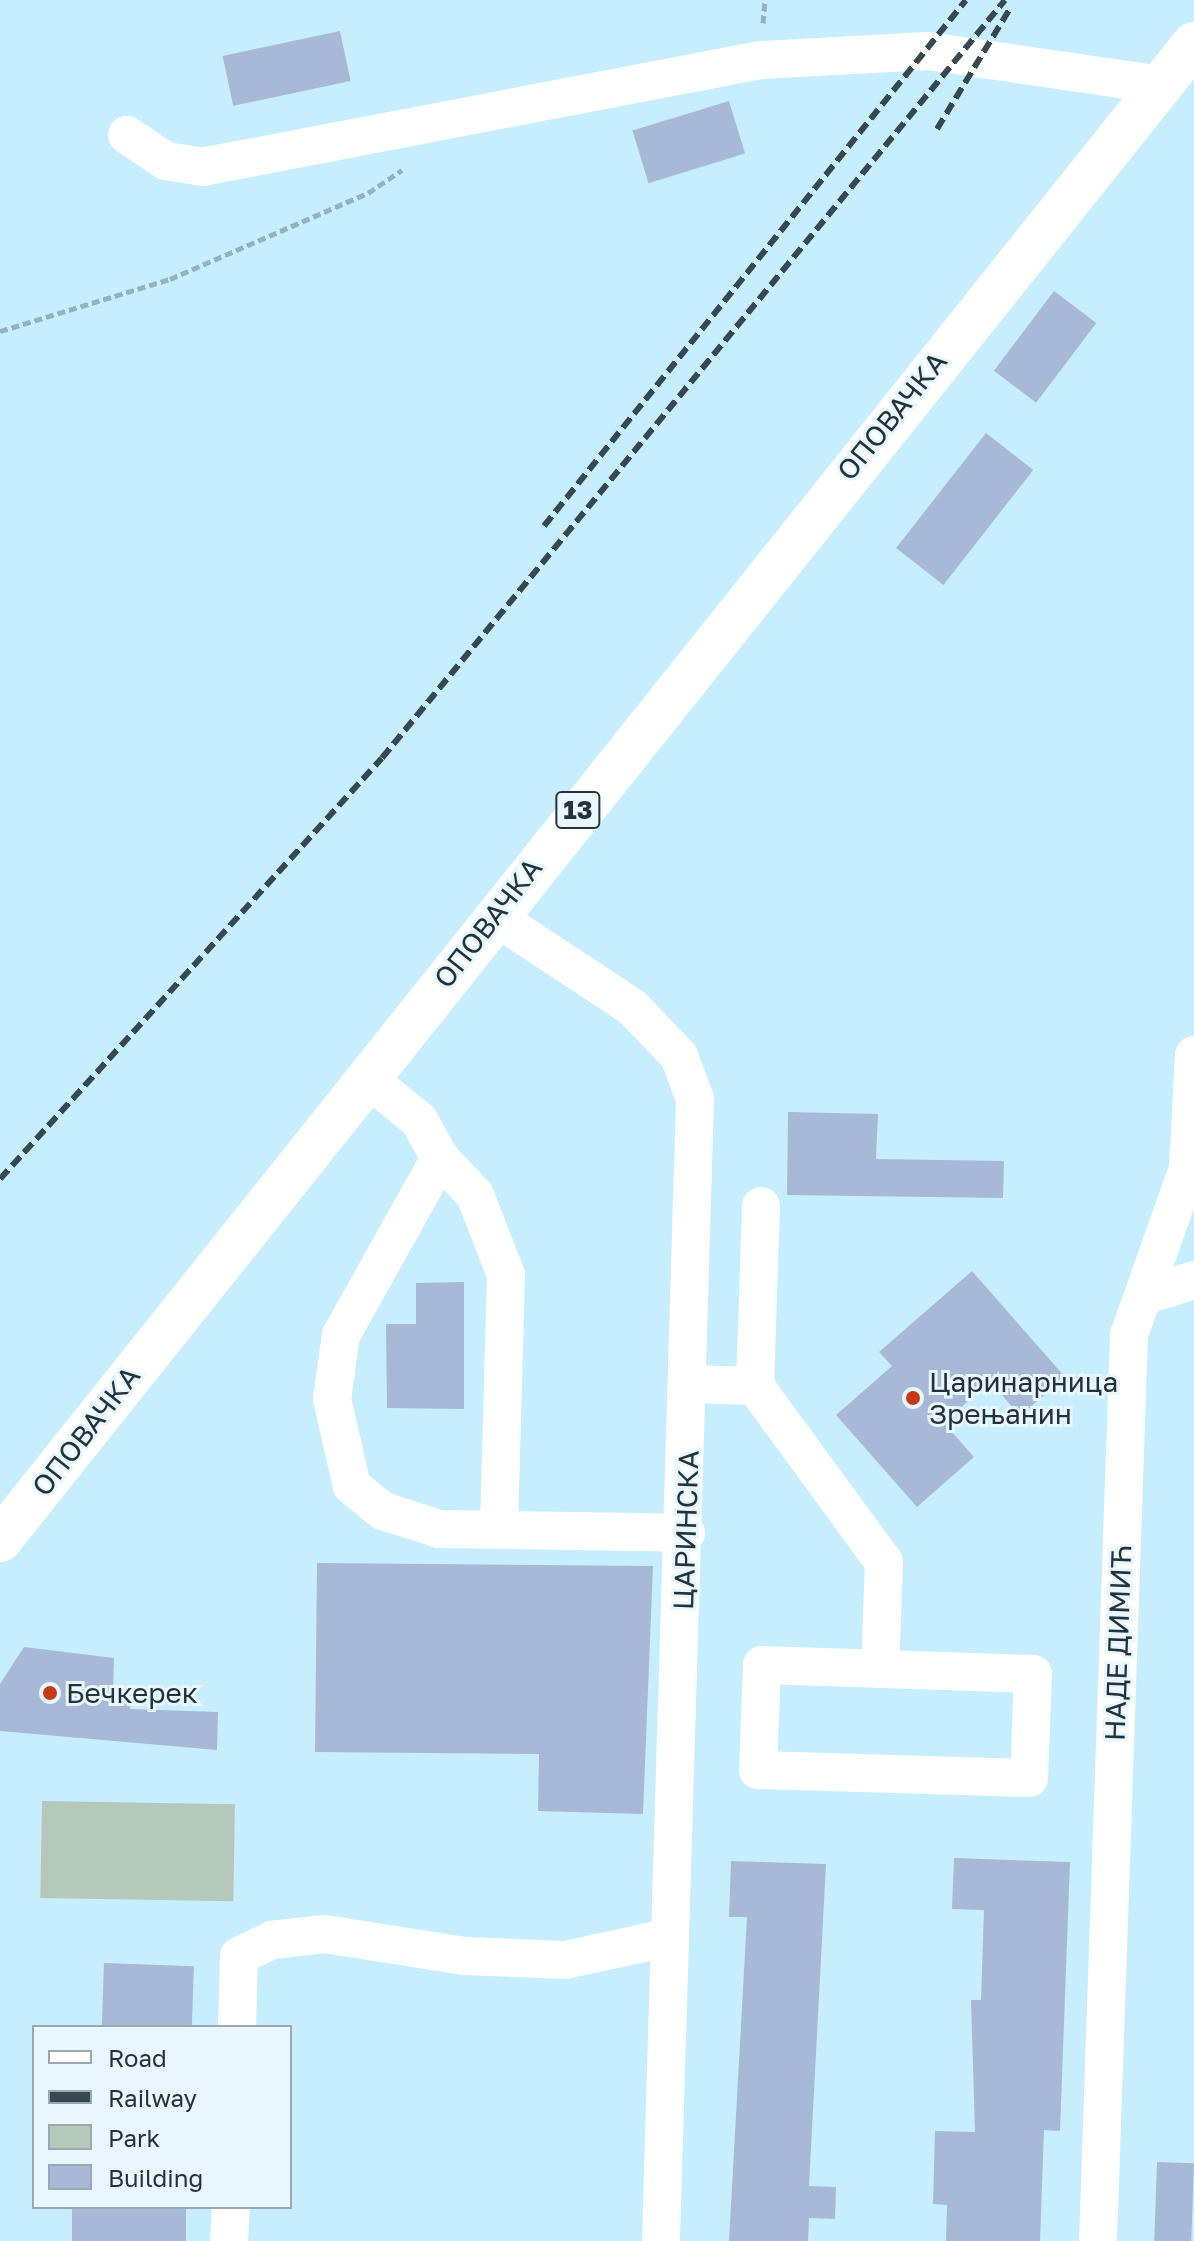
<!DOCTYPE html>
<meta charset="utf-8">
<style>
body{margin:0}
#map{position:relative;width:1194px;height:2241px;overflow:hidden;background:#c7eefe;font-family:"Golos Text",sans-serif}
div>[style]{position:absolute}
.green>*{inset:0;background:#b4c8bb;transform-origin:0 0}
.building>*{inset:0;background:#a7b9d6;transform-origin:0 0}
.path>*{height:5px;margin-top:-2.5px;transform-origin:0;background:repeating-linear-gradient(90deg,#94b3c0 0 8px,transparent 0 12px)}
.minor>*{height:38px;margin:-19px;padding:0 19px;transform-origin:19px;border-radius:19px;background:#fff}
.major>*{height:44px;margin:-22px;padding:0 22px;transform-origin:22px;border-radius:22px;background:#fff}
.rail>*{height:6px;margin-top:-3px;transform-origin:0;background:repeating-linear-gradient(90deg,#374950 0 12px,transparent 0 18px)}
.dots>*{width:22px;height:22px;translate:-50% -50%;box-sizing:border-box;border:4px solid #e7f7fd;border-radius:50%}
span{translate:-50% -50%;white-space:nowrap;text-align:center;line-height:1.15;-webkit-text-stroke:6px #e7f7fd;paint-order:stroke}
.shield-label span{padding:2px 6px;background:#e7f7fd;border:2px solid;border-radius:6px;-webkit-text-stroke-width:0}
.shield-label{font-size:26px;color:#233339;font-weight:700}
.street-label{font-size:28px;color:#233339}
.poi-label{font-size:28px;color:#233339}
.left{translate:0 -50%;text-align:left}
.legend{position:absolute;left:32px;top:2025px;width:260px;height:184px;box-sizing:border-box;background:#e7f7fd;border:2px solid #99a9af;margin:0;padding:10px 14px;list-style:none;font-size:24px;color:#233339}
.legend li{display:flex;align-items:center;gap:16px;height:40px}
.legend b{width:40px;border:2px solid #99a9af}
</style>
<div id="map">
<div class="green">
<div style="left:42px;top:1801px;width:193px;height:97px;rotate:1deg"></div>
</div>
<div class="building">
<div style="left:340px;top:31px;width:51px;height:120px;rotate:78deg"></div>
<div style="left:729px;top:101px;width:55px;height:101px;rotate:73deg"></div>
<div style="left:1054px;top:291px;width:53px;height:100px;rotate:37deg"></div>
<div style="left:986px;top:433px;width:60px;height:146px;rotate:38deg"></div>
<div style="clip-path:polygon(788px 1112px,878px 1114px,876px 1159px,1004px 1161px,1003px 1198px,787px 1195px)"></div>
<div style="clip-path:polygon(972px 1271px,1065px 1377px,1020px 1416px,990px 1381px,944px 1423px,974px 1457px,917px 1507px,836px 1415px,892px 1366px,879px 1352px)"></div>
<div style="clip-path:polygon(464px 1282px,464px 1409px,387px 1408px,386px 1324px,416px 1324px,416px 1283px)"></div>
<div style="clip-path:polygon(317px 1563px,653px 1566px,643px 1814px,538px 1811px,539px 1754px,315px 1752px)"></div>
<div style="clip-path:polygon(24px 1647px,114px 1658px,113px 1692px,131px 1693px,130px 1709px,218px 1712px,217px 1750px,0 1731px,0 1684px)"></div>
<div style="clip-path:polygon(954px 1858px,1070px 1862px,1060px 2131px,1044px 2130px,1040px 2241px,946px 2241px,947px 2205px,933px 2204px,935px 2131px,975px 2132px,971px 2000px,981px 2000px,984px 1910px,952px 1909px)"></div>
<div style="clip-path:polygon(731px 1861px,826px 1864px,809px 2186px,836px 2187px,835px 2219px,809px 2218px,808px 2241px,729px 2241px,747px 1917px,729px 1917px)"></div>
<div style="left:104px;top:1963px;width:90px;height:64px;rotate:2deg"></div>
<div style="left:1157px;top:2162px;width:37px;height:79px;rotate:2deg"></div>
<div style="left:72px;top:2207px;width:114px;height:34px"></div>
</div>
<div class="path">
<div style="left:763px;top:23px;width:23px;rotate:-85deg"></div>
<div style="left:0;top:331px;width:178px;rotate:-17deg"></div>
<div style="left:170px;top:279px;width:216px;rotate:-23.5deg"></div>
<div style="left:368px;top:193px;width:41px;rotate:-34.1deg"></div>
</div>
<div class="minor">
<div style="left:127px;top:135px;width:47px;rotate:33.7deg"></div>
<div style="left:166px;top:161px;width:36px;rotate:9deg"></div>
<div style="left:202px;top:167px;width:569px;rotate:-10.84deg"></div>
<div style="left:761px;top:60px;width:167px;rotate:-3.1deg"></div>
<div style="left:928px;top:51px;width:235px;rotate:8.3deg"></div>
<div style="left:494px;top:916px;width:165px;rotate:33.4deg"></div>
<div style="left:632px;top:1007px;width:68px;rotate:46.2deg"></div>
<div style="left:679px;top:1056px;width:46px;rotate:69.6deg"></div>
<div style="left:695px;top:1099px;width:1143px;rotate:91.71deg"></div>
<div style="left:366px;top:1077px;width:68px;rotate:39.1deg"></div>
<div style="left:419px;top:1120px;width:43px;rotate:61.1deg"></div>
<div style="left:440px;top:1158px;width:203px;rotate:119.2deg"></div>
<div style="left:341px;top:1335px;width:65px;rotate:98deg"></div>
<div style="left:332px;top:1399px;width:89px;rotate:77.1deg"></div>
<div style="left:352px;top:1486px;width:40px;rotate:39deg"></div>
<div style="left:383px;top:1511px;width:60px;rotate:17.5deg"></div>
<div style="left:440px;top:1529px;width:246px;rotate:0.9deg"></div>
<div style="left:440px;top:1158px;width:51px;rotate:46.6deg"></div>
<div style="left:475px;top:1195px;width:86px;rotate:68.8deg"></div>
<div style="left:506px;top:1275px;width:255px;rotate:91.6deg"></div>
<div style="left:1149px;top:1294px;width:47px;rotate:-17.3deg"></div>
<div style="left:691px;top:1384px;width:64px;rotate:1.8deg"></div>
<div style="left:755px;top:1386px;width:180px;rotate:-88.1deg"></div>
<div style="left:755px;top:1386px;width:218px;rotate:53.8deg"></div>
<div style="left:884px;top:1562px;width:107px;rotate:92.1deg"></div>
<div style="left:762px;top:1665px;width:271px;rotate:1.9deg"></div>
<div style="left:1033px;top:1674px;width:104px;rotate:92.2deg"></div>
<div style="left:1029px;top:1778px;width:271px;rotate:-178.3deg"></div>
<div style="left:758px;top:1770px;width:105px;rotate:-87.8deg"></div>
<div style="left:237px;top:2027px;width:71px;rotate:-88.4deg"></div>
<div style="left:239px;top:1956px;width:37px;rotate:-26deg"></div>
<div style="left:272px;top:1940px;width:53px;rotate:-6.5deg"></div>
<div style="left:325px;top:1934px;width:141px;rotate:9deg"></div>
<div style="left:464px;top:1956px;width:101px;rotate:2.3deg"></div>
<div style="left:565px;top:1960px;width:108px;rotate:-12.2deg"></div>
<div style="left:229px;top:2241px;width:34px;rotate:-87deg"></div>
<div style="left:1098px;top:2241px;width:907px;rotate:-88.04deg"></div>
<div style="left:1129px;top:1335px;width:177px;rotate:-70.5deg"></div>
<div style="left:1188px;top:1168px;width:113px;rotate:-87deg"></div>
</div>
<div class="major">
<div style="left:0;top:1540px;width:1914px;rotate:-51.41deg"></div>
</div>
<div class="rail">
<div style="left:937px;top:129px;width:143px;rotate:-58.8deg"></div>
<div style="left:544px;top:526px;width:674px;rotate:-51.26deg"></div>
<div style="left:0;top:1179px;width:568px;rotate:-47.78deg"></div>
<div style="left:382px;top:758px;width:981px;rotate:-50.58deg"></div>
</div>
<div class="dots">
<div style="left:913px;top:1398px;background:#c43b15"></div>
<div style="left:50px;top:1693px;background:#c43b15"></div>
</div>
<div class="shield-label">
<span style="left:578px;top:810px">13</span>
</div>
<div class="street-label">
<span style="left:892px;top:416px;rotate:-51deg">ОПОВАЧКА</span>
<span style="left:488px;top:923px;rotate:-52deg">ОПОВАЧКА</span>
<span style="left:86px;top:1431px;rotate:-52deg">ОПОВАЧКА</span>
<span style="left:686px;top:1530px;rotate:-88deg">ЦАРИНСКА</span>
<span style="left:1118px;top:1643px;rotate:-88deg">НАДЕ ДИМИЋ</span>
</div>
<div class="poi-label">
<span class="left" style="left:929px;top:1398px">Царинарница<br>Зрењанин</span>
<span class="left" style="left:66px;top:1693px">Бечкерек</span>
</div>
<ul class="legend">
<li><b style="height:10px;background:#fff"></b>Road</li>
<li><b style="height:10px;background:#374950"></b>Railway</li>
<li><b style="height:22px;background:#b4c8bb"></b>Park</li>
<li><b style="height:22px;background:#a7b9d6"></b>Building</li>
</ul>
</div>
